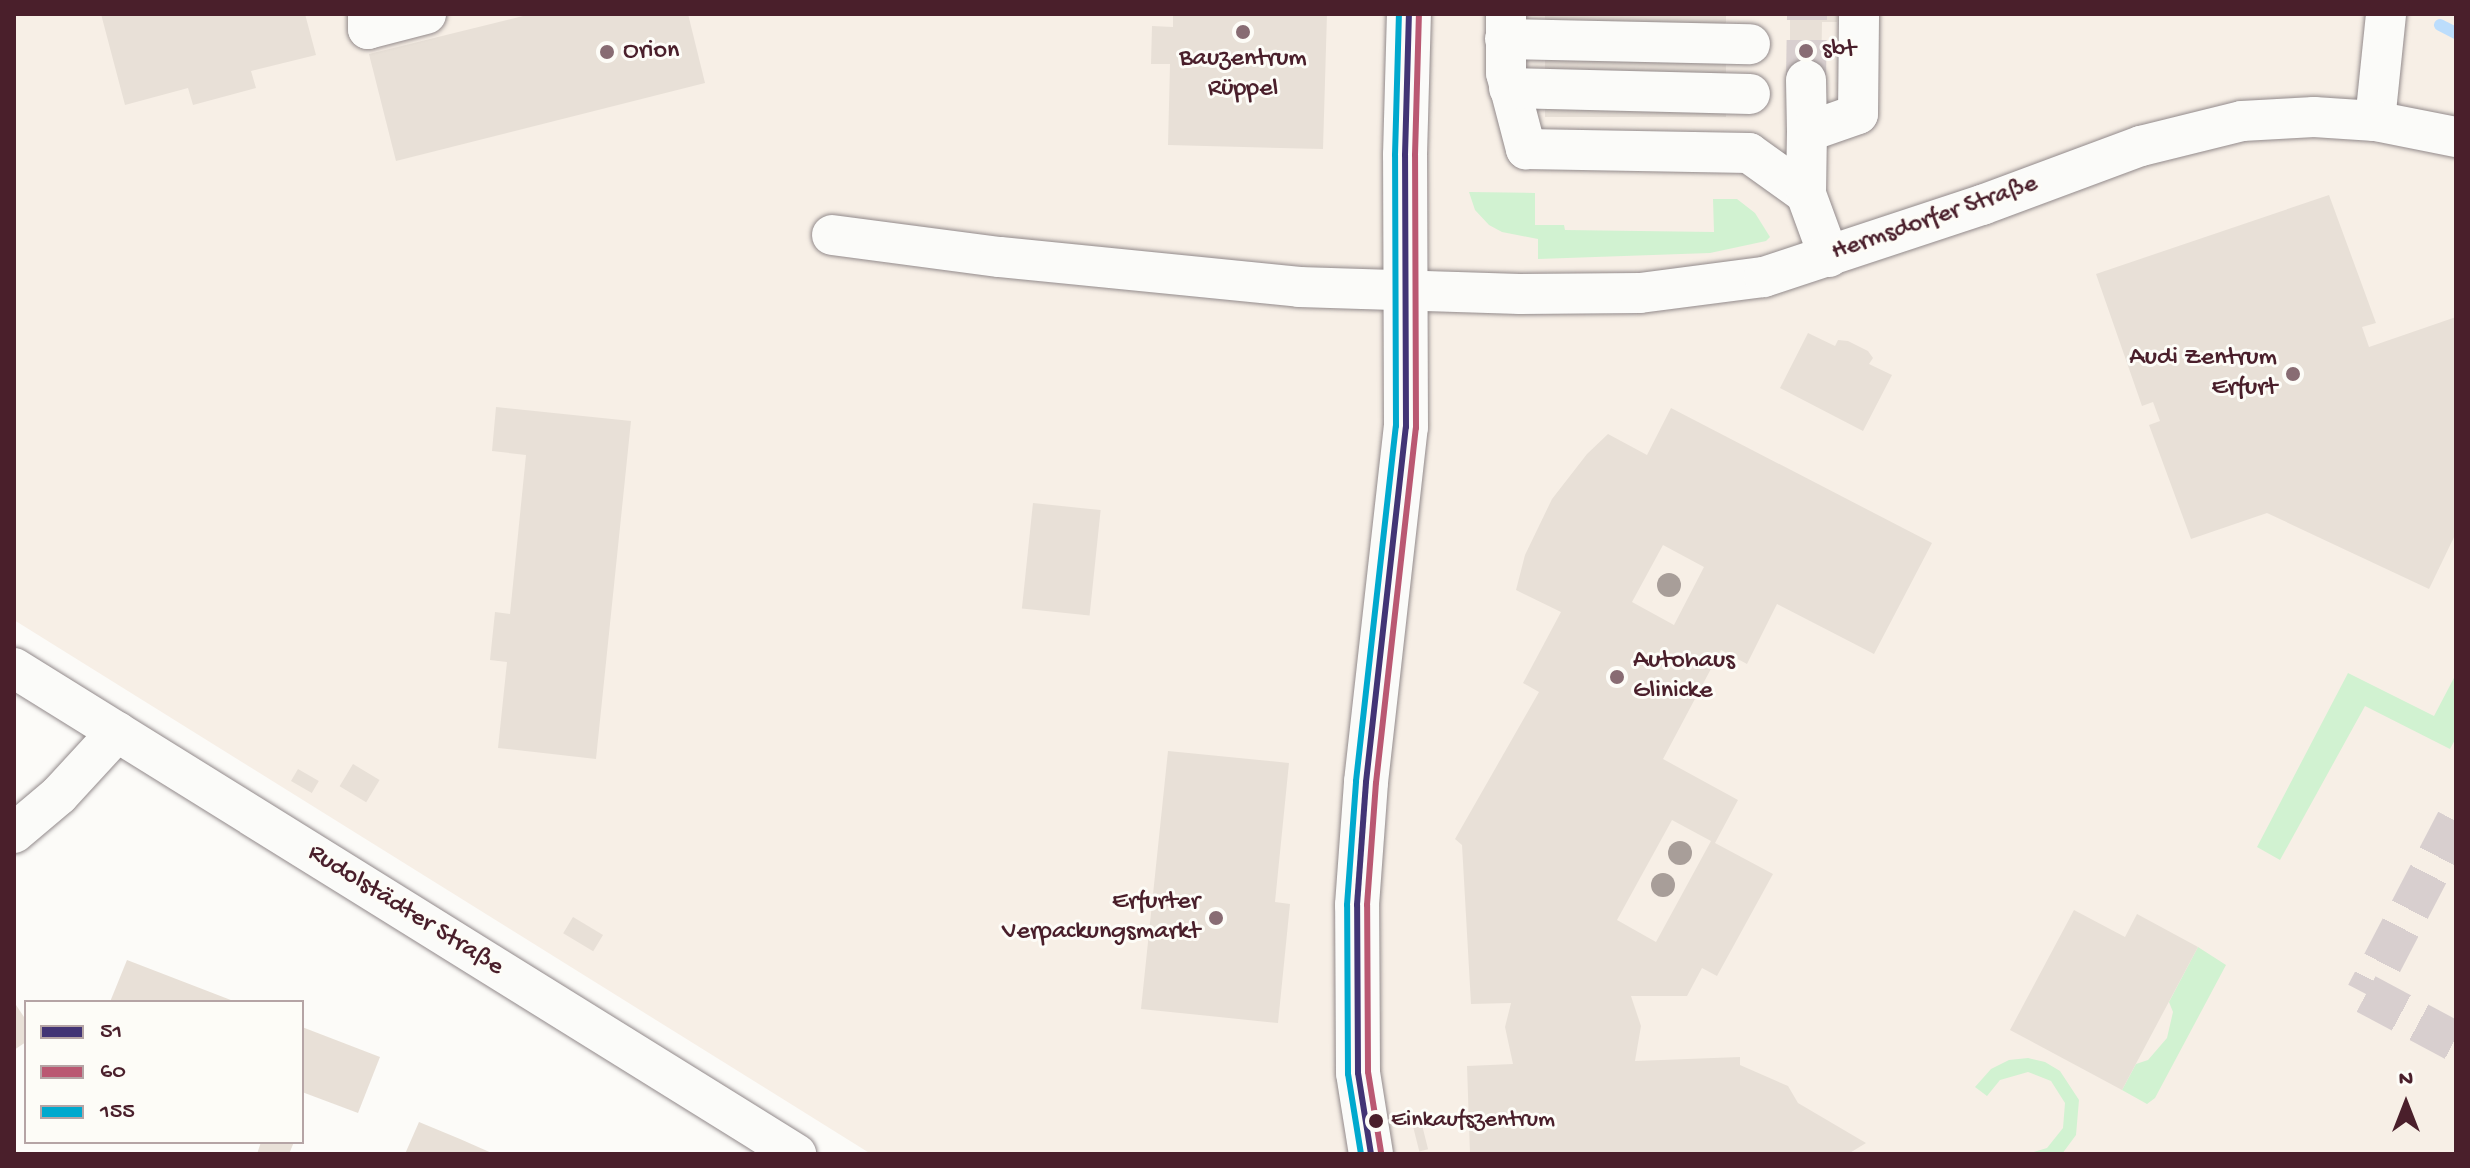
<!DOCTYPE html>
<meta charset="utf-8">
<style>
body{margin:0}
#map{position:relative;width:2470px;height:1168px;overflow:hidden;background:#fcfbf8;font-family:"Gochi Hand",sans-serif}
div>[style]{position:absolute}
.built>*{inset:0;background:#f7efe6}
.green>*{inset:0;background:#d1f2d1}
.stream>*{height:12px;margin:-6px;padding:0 6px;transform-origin:6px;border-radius:6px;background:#bcddfc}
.building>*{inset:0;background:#e8e0d7;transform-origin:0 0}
.minor-tunnel>*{height:40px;margin-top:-20px;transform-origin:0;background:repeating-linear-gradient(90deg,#d8cfcf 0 40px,transparent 0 60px)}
.roads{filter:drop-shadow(0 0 2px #928a8b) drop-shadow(0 0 2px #928a8b)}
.minor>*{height:40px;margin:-20px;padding:0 20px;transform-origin:20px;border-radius:20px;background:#fbfbf9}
.major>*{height:44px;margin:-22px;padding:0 22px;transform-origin:22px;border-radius:22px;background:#fbfbf9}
.bus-1>*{height:6px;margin:-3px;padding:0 3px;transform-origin:3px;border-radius:3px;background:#423475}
.bus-2>*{height:6px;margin:-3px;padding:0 3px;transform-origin:3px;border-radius:3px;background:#ba5872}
.bus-3>*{height:6px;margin:-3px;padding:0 3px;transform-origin:3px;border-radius:3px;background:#00a9ce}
.trees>*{width:24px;height:24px;margin:-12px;border-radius:50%;background:#a89e99}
.dots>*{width:22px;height:22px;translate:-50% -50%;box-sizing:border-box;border:4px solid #fdfcf7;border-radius:50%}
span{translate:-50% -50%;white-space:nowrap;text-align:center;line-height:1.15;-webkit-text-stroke:6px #fdfcf7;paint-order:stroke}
.bus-label{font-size:24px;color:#4a1f2b}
.left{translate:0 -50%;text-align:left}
.poi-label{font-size:26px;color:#4a1f2b}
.right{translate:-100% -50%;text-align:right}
.street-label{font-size:26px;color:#4a1f2b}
.frame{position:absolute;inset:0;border:16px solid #4a1f2b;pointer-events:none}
.legend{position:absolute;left:24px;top:1000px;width:280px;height:144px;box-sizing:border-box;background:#fdfcf7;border:2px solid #b5a4a5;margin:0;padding:10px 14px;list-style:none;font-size:24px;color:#4a1f2b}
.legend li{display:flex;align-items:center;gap:16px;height:40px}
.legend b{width:40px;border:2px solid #b5a4a5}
.north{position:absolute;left:2366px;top:1064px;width:80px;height:80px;-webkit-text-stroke:6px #fdfcf7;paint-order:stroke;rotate:0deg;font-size:22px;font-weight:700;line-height:32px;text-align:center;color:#4a1f2b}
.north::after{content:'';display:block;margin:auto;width:28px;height:36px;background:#4a1f2b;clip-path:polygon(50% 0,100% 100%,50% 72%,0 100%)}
</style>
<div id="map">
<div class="built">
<div style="clip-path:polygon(14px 14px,2456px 14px,2456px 1154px,871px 1154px,14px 620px)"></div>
</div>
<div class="green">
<div style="clip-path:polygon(1469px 192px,1535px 193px,1535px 225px,1564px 225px,1565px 230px,1714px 232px,1713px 199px,1737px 199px,1755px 213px,1770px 237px,1766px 241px,1710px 253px,1538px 259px,1538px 239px,1502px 232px,1489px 225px,1475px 210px)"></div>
<div style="clip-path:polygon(2348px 673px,2434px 716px,2456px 674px,2456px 738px,2450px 749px,2365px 706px,2280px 860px,2257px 847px)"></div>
<div style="clip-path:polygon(2198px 947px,2226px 965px,2155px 1098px,2147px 1104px,2122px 1090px,2136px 1064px,2148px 1060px,2167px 1038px,2173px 1012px,2169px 1002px)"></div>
<div style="clip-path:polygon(2028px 1058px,2045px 1062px,2060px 1071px,2079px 1100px,2076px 1135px,2062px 1154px,2027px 1154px,2047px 1148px,2063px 1128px,2065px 1103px,2051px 1081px,2028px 1072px,2000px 1080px,1987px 1096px,1975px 1087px,1991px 1069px,2009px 1060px)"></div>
</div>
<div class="stream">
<div style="left:2440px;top:25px;width:18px;rotate:27deg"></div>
</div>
<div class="building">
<div style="clip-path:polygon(101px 14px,305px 14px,316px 55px,251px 71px,256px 88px,193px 105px,188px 88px,125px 105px)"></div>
<div style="clip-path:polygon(531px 14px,688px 14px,705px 83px,396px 161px,369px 54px)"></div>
<div style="clip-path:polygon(1173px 14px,1327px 14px,1323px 149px,1168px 145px,1170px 64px,1151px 64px,1152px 26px,1173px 27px)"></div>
<div style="left:1545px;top:14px;width:181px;height:103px"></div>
<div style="clip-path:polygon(1790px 14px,1838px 14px,1837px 22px,1822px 22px,1821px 81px,1790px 80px)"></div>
<div style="clip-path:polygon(2329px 195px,2376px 323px,2362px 327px,2369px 347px,2456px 317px,2456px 533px,2429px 589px,2267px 513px,2191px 539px,2149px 425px,2160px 421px,2153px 402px,2142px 406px,2096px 274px)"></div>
<div style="clip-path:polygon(1808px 333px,1835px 346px,1838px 340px,1848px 341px,1868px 351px,1873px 358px,1869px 364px,1892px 375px,1863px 431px,1780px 388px)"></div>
<div style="clip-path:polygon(496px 407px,631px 421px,596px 759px,498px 748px,507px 662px,490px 660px,495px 612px,510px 614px,526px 455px,492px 451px)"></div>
<div style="clip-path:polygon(evenodd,1671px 408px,1932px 543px,1874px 654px,1777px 604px,1747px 664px,1721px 650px,1663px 759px,1738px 800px,1715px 843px,1773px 874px,1717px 976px,1702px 968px,1687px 996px,1631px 996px,1641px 1026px,1635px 1061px,1740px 1057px,1740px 1065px,1788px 1086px,1798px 1103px,1866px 1143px,1848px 1154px,1470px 1154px,1467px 1066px,1513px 1064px,1505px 1027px,1511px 1003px,1471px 1004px,1462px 845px,1455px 839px,1539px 692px,1523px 683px,1561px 612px,1516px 590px,1525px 555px,1552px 499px,1587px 454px,1608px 434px,1647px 455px,1671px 408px,1663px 545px,1704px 567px,1674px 625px,1632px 602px,1663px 545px,1671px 408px,1672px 820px,1711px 841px,1656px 942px,1617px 920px,1672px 820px)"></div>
<div style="left:1033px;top:503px;width:68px;height:106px;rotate:6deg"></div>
<div style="clip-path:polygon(1168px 751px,1289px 763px,1275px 902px,1290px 904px,1278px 1023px,1141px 1009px)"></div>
<div style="left:353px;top:764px;width:31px;height:26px;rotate:31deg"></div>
<div style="left:298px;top:769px;width:24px;height:14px;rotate:30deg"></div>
<div style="clip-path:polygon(2074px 910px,2125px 937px,2137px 914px,2198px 947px,2122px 1090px,2010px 1030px)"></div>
<div style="left:573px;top:917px;width:35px;height:19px;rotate:31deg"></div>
<div style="clip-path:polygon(127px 960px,236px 1002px,110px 1002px)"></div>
<div style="clip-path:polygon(14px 1002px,26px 1020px,26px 1042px,14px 1050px)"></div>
<div style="clip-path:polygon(302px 1027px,380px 1057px,358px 1113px,302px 1092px)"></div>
<div style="clip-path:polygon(419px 1122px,460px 1139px,494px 1154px,405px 1154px)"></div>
<div style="left:1422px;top:1125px;width:25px;height:9px;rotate:76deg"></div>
<div style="clip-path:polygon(261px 1142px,294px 1142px,289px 1154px,257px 1154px)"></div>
</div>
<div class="minor-tunnel">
<div style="left:1806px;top:80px;width:66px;rotate:-89.1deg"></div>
<div style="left:2456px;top:821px;width:195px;rotate:117.5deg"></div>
<div style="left:2366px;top:994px;width:102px;rotate:28.1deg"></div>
</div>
<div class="roads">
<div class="minor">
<div style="left:368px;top:14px;width:15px;rotate:90deg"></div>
<div style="left:368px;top:29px;width:60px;rotate:-14.5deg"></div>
<div style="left:1506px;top:14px;width:59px;rotate:90deg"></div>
<div style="left:1506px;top:73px;width:79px;rotate:75.3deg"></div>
<div style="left:1526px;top:149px;width:223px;rotate:1deg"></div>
<div style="left:1749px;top:153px;width:70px;rotate:35.7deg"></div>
<div style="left:1806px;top:194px;width:67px;rotate:69.9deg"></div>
<div style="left:1505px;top:39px;width:245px;rotate:1.2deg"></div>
<div style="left:1806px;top:80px;width:52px;rotate:88.9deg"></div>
<div style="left:1509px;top:88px;width:241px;rotate:1.4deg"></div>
<div style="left:2375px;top:121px;width:108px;rotate:-84.1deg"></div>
<div style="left:1806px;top:194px;width:62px;rotate:-89.1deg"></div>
<div style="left:1807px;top:132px;width:54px;rotate:-19.4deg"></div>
<div style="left:1858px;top:114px;width:100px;rotate:-89.4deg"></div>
<div style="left:832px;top:235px;width:169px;rotate:7.5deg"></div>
<div style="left:1000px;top:257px;width:301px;rotate:5.7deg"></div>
<div style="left:1299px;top:287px;width:221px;rotate:1.8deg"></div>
<div style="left:1520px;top:294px;width:120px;rotate:-0.5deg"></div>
<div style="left:1640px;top:293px;width:125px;rotate:-7.4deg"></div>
<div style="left:1764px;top:277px;width:230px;rotate:-18.3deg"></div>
<div style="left:1982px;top:205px;width:170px;rotate:-20.4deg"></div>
<div style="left:2141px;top:146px;width:104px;rotate:-13.9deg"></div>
<div style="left:2242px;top:121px;width:72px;rotate:-3.2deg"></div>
<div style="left:2314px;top:117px;width:61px;rotate:3.8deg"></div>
<div style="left:2375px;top:121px;width:83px;rotate:11.2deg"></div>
<div style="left:14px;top:668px;width:921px;rotate:31.86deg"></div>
<div style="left:14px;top:833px;width:59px;rotate:-40.2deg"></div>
<div style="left:59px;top:795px;width:86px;rotate:-47.4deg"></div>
</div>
<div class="major">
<div style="left:1371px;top:1154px;width:82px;rotate:-99.1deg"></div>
<div style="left:1358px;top:1073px;width:168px;rotate:-90.3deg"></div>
<div style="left:1357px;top:905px;width:123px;rotate:-85.8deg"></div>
<div style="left:1366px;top:782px;width:357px;rotate:-83.6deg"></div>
<div style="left:1406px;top:427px;width:272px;rotate:-90.2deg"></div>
<div style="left:1405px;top:155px;width:141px;rotate:-88.4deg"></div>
</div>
</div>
<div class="bus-1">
<div style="left:1371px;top:1154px;width:82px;rotate:-99.1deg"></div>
<div style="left:1358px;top:1073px;width:168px;rotate:-90.3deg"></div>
<div style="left:1357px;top:905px;width:123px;rotate:-85.8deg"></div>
<div style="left:1366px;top:782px;width:357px;rotate:-83.6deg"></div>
<div style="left:1406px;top:427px;width:272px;rotate:-90.2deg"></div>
<div style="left:1405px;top:155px;width:141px;rotate:-88.4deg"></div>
</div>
<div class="bus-2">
<div style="left:1381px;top:1152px;width:81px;rotate:-99.2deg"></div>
<div style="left:1368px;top:1072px;width:167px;rotate:-90.3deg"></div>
<div style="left:1367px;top:905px;width:122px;rotate:-85.8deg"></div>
<div style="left:1376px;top:783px;width:357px;rotate:-83.6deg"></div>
<div style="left:1416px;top:428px;width:273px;rotate:-90.2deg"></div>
<div style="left:1415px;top:155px;width:141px;rotate:-88.4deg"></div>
</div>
<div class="bus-3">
<div style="left:1361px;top:1154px;width:81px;rotate:-99.2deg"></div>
<div style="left:1348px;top:1074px;width:169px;rotate:-90.3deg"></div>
<div style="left:1347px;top:905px;width:124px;rotate:-85.8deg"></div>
<div style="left:1356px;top:781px;width:357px;rotate:-83.6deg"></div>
<div style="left:1396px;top:426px;width:271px;rotate:-90.2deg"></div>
<div style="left:1395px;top:155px;width:141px;rotate:-88.4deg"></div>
</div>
<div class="trees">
<div style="left:1669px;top:585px"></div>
<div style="left:1680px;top:853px"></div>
<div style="left:1663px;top:885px"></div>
</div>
<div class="dots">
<div style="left:1243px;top:32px;background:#886c73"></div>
<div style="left:1806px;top:51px;background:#886c73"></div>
<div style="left:607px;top:52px;background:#886c73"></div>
<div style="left:2293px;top:374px;background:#886c73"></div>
<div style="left:1617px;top:677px;background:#886c73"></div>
<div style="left:1216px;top:918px;background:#886c73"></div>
<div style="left:1376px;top:1121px;background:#4a1f2b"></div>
</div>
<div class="bus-label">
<span class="left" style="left:1391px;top:1121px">Einkaufszentrum</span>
</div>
<div class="poi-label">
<span class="left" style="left:1822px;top:51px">sbt</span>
<span class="left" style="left:623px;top:52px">Orion</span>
<span style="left:1243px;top:75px">Bauzentrum<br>Rüppel</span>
<span class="right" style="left:2277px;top:374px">Audi Zentrum<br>Erfurt</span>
<span class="left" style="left:1633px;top:677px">Autohaus<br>Glinicke</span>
<span class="right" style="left:1200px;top:918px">Erfurter<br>Verpackungsmarkt</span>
</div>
<div class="street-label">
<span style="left:1935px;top:219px;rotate:-19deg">Hermsdorfer Straße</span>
<span style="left:405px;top:911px;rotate:32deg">Rudolstädter Straße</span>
</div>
<div class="frame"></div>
<ul class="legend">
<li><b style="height:10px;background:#423475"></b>51</li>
<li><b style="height:10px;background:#ba5872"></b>60</li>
<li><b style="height:10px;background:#00a9ce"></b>155</li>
</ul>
<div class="north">N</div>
</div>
